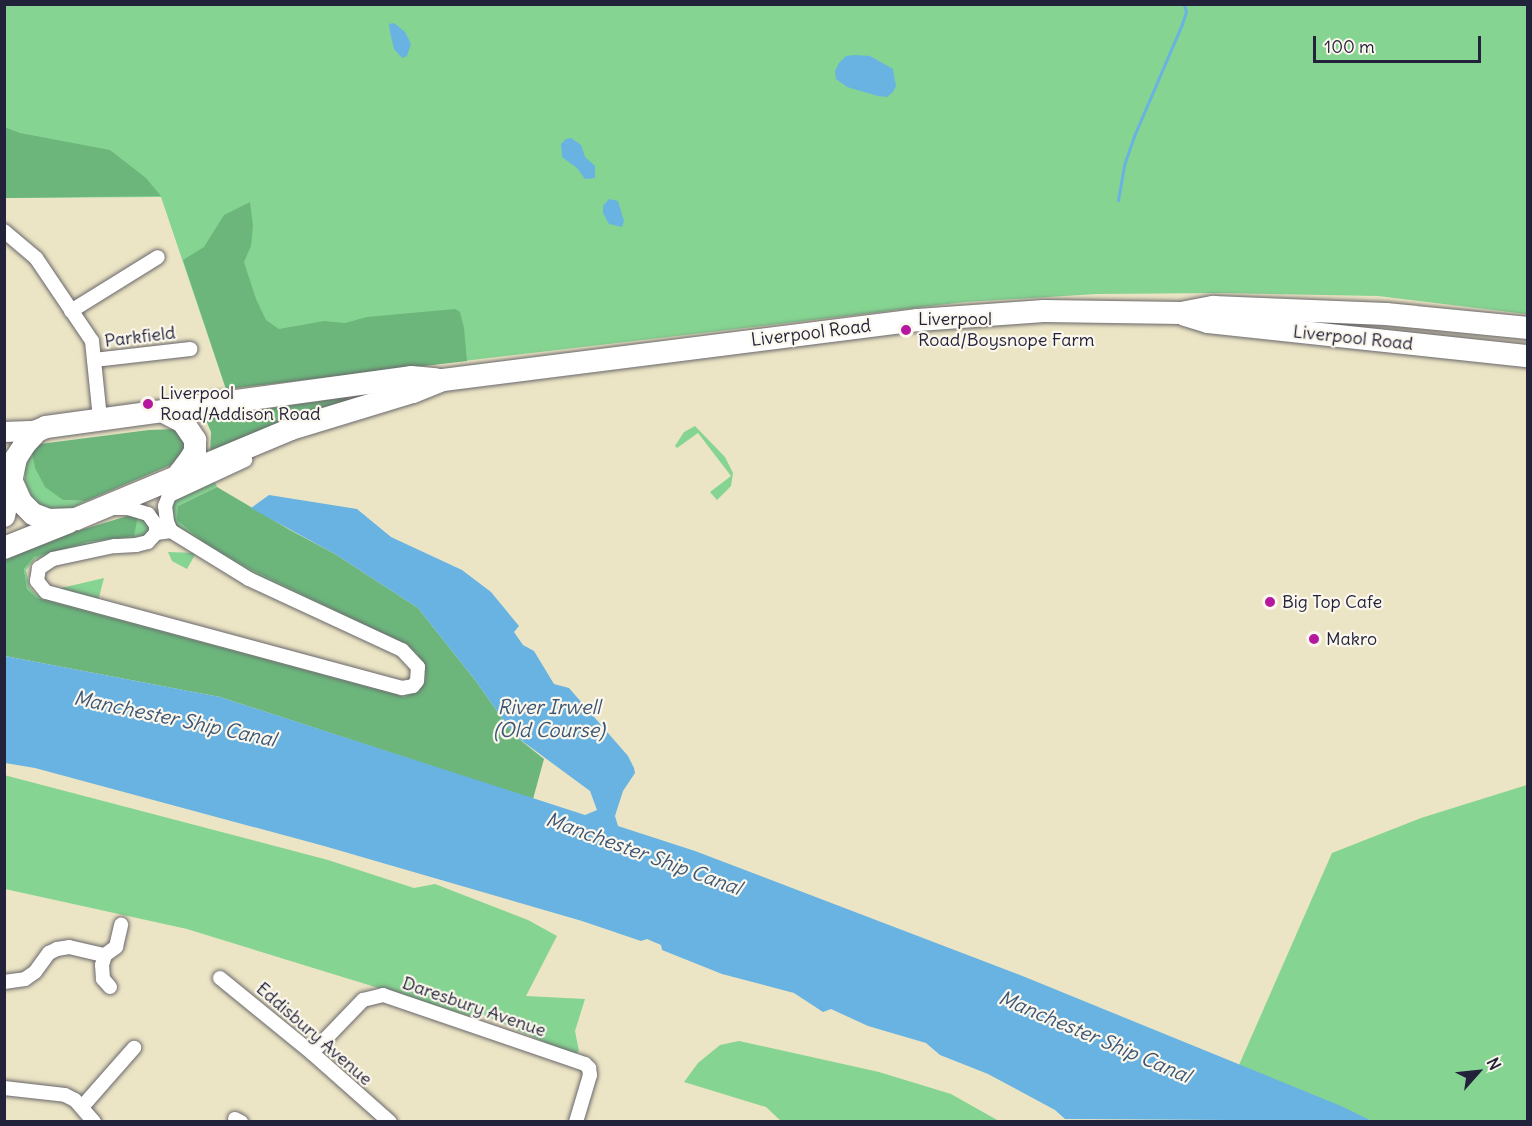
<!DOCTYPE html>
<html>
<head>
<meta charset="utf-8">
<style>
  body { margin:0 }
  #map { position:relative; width:1532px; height:1126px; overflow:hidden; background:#ece5c5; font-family:Delius,sans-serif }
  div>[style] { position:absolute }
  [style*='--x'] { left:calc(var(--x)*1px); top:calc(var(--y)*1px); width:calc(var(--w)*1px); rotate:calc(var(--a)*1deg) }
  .green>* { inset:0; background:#86d492 }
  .forest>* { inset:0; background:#6cb67c }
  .water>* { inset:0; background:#68b3e1 }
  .stream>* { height:3px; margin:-1.5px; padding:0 1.5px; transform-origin:1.5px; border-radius:1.5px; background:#68b3e1 }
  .roads { filter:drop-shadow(0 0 2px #69666b) drop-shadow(0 0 2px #69666b) }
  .minor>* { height:14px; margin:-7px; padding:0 7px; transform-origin:7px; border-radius:7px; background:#fff }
  .secondary>* { height:20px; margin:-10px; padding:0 10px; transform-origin:10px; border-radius:10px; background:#fff }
  .trunk>* { height:22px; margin:-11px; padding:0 11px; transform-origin:11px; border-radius:11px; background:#fff }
  .dots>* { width:16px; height:16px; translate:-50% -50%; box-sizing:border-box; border:3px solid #fbf7ec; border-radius:50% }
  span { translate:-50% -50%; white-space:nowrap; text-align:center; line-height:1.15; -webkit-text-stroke:4.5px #fbf7ec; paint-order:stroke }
  .poi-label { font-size:18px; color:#22223b }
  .left { translate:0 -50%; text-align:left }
  .street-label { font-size:18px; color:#22223b }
  .water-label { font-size:20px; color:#3a5575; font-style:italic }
  .frame { position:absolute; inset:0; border:6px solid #22223b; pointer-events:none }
  .north { position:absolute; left:1448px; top:1042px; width:60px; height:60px; -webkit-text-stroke:4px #fbf7ec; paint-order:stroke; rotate:63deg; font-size:16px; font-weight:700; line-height:24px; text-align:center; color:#22223b }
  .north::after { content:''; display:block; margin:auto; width:21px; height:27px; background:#22223b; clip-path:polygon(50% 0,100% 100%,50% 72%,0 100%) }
  .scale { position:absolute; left:1313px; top:36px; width:168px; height:27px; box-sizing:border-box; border:3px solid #22223b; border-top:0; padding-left:8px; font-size:18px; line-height:21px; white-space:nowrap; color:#22223b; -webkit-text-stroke:4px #fbf7ec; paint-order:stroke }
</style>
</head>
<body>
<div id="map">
  <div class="green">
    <i style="clip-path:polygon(4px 5px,1527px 5px,1527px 314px,1378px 296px,1222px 293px,1096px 294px,965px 302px,226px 389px,161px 197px,5px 198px)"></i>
    <i style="clip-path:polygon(695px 426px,725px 457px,733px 473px,731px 486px,717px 500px,710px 492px,731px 476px,698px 433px,677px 448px,675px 446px,684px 432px)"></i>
    <i style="clip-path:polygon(32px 452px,63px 500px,86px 501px,68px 510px,51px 512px,34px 502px,25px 482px,25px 467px)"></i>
    <i style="clip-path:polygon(214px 480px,217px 487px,178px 506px,230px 556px,252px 570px,409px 646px,417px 653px,425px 670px,426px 680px,419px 690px,405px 697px,37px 598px,27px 589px,24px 569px,34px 557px,78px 544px,133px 536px,138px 516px,151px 526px,148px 536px,78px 546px,35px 559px,26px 570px,30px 588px,38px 596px,405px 694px,421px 663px,251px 574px,176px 525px,172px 520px,174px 517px,172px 506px,176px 499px)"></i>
    <i style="clip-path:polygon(168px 552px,196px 553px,187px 569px,172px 561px)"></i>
    <i style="clip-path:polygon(104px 578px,98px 601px,57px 589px)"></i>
    <i style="clip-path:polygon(4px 775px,328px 860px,414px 888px,435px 884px,528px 920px,557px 936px,526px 996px,585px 999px,575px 1031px,579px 1051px,575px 1054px,564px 1051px,479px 1013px,476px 1018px,187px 929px,5px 889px)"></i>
    <i style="clip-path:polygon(1527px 785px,1527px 1121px,1372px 1121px,1239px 1065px,1332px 853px,1421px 818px)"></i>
    <i style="clip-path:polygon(739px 1041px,879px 1072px,951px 1094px,999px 1121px,781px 1121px,766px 1107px,684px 1082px,698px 1063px,720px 1045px)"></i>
  </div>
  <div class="forest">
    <i style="clip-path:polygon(4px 127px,20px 133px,110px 150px,146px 178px,161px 196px,5px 198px)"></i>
    <i style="clip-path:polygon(250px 202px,253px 226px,251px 246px,244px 262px,256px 299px,266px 320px,279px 329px,324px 321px,345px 323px,367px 317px,455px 309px,460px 312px,464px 328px,467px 361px,226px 389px,183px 260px,204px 247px,224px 215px)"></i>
    <i style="clip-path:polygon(347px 397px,350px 400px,210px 455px,211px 432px,205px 418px)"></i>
    <i style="clip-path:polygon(175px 429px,188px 448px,173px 464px,86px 501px,63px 500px,45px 487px,35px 468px,32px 452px,40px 444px,149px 430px)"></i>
    <i style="clip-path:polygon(217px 487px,290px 530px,335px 554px,418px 608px,475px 680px,514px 735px,544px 759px,533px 799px,220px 697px,5px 656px,4px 553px,131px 515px,138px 516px,134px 536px,88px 542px,34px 557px,24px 569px,27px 589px,37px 598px,405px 697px,419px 690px,426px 680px,425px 670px,417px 653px,409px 646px,252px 570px,204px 542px,177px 520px,178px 506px)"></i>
  </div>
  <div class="water">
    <i style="clip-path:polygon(394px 23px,405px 32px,411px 44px,407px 56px,402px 58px,394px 49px,390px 32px,389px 24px)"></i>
    <i style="clip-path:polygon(854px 55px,870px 56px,893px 69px,896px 86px,893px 92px,887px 97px,878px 96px,847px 87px,836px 79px,835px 71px,839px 63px,846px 56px)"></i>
    <i style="clip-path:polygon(571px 138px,581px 145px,585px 157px,595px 166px,595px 178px,585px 179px,577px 168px,562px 157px,561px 144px,566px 139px)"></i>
    <i style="clip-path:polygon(609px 199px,618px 201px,624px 221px,622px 227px,609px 224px,603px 213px,603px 206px)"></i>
    <i style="clip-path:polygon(269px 495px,357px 509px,391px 537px,462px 570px,491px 592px,519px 626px,514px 632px,523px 645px,534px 651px,554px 684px,569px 688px,628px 756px,634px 768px,635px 773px,623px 791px,615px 816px,618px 826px,695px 851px,1025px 977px,1341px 1106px,1372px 1121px,1065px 1119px,1055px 1110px,988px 1074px,940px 1055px,926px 1043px,868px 1026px,831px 1009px,823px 1012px,794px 993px,722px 974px,662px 950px,661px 945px,647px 939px,641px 941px,582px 921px,324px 846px,35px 768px,5px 763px,5px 656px,220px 697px,585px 815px,597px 810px,590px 791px,514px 735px,475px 680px,418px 608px,335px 554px,251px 508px)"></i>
  </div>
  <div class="stream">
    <i style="--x:1118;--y:200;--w:36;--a:-80"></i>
    <i style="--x:1124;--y:165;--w:31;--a:-71"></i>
    <i style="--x:1134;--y:136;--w:122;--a:-66.8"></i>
    <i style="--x:1182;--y:24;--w:13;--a:-72"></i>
    <i style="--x:1186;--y:12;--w:8;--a:-104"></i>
  </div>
  <div class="roads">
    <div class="minor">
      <i style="--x:4;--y:231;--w:42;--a:40.2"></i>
      <i style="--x:36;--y:258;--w:100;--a:56"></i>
      <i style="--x:92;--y:341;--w:78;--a:84.1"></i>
      <i style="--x:71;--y:311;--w:102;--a:-31.8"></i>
      <i style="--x:94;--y:360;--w:97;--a:-6.5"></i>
      <i style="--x:170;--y:495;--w:83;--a:-25"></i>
      <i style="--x:113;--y:508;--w:15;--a:0"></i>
      <i style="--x:128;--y:508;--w:21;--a:17"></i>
      <i style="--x:148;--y:514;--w:14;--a:54"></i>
      <i style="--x:156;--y:525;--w:8;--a:90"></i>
      <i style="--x:171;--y:531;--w:15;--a:172"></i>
      <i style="--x:156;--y:533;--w:12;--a:132"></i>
      <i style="--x:148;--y:542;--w:12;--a:166"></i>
      <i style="--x:136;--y:545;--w:22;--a:177"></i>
      <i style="--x:114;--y:546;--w:62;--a:168"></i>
      <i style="--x:53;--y:559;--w:17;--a:147"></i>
      <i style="--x:39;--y:568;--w:13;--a:99"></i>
      <i style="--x:37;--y:581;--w:14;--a:51"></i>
      <i style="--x:46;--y:592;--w:369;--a:15.1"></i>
      <i style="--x:402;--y:688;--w:11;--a:-10"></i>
      <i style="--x:413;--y:686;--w:6;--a:-51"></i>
      <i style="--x:417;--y:681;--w:14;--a:-86"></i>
      <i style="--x:418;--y:667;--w:23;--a:-133"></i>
      <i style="--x:402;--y:650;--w:169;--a:-155.1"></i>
      <i style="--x:249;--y:579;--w:92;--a:-148.4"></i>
      <i style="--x:171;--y:531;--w:10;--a:-114"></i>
      <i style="--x:167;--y:522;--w:16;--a:-97"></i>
      <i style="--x:165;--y:506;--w:33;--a:-69"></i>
      <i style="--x:220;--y:978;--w:119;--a:39.2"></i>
      <i style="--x:312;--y:1053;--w:104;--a:41.5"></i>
      <i style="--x:4;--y:982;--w:21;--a:-8"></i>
      <i style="--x:25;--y:979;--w:12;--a:-35"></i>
      <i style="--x:35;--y:972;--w:24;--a:-54"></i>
      <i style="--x:49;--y:953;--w:9;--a:-27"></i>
      <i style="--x:57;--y:949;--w:12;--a:-9"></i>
      <i style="--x:69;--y:947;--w:37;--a:13"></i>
      <i style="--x:110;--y:987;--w:11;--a:-131"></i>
      <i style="--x:103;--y:979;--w:14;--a:-94"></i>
      <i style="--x:102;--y:965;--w:10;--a:-73"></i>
      <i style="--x:105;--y:955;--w:14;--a:-36"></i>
      <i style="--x:116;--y:947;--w:23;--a:-77"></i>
      <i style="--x:312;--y:1053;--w:74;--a:-46.1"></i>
      <i style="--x:363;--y:1000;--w:21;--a:-14"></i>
      <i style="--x:383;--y:995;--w:213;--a:18.9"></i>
      <i style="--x:585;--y:1064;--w:6;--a:45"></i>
      <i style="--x:589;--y:1068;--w:7;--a:82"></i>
      <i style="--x:590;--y:1075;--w:49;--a:106.6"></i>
      <i style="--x:4;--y:1088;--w:61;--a:6.5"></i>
      <i style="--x:65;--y:1095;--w:11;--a:27"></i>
      <i style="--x:75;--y:1100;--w:29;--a:49"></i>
      <i style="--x:82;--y:1107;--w:79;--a:-48.6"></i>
      <i style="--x:235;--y:1119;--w:7;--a:27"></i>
    </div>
    <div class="secondary">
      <i style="--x:4;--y:432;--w:33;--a:-2"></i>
    </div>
    <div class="trunk">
      <i style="--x:1185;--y:315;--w:24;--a:17"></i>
      <i style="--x:1208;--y:322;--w:322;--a:6.1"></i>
      <i style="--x:164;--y:412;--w:21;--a:28"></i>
      <i style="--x:183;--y:422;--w:22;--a:56"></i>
      <i style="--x:195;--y:440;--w:11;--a:90"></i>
      <i style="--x:195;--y:451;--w:8;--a:120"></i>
      <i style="--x:191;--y:458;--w:21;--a:127"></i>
      <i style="--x:13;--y:484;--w:20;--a:66"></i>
      <i style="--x:21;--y:502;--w:17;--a:45"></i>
      <i style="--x:33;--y:514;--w:17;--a:21"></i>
      <i style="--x:49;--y:520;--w:27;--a:-2"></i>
      <i style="--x:76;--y:519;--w:233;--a:-22.7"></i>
      <i style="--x:291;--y:429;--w:127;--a:-16.9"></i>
      <i style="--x:413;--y:392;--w:32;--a:-22"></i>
      <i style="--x:443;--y:380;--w:479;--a:-7.2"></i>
      <i style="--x:918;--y:320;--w:126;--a:-4.1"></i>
      <i style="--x:1044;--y:311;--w:137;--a:0.8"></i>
      <i style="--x:1181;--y:313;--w:33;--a:-11"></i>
      <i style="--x:1213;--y:307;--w:173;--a:2.3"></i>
      <i style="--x:1386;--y:314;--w:143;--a:5.6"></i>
      <i style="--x:4;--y:516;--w:59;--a:-78.3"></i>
      <i style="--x:16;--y:458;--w:17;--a:-57"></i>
      <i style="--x:25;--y:444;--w:18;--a:-47"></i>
      <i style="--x:37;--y:431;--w:10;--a:-24"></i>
      <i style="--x:46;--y:427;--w:368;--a:-7.8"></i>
      <i style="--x:411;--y:377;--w:25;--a:5"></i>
      <i style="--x:4;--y:548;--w:70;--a:-21.8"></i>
    </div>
  </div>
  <div class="dots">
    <i style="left:906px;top:330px;background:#b5179e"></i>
    <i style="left:148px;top:404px;background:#b5179e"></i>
    <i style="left:1270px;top:602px;background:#b5179e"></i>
    <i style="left:1314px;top:639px;background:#b5179e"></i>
  </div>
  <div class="poi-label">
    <span class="left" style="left:918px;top:330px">Liverpool<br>Road/Boysnope Farm</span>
    <span class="left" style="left:160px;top:404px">Liverpool<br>Road/Addison Road</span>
    <span class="left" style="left:1282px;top:602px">Big Top Cafe</span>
    <span class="left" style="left:1326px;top:639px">Makro</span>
  </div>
  <div class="street-label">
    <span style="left:811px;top:333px;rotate:-7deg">Liverpool Road</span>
    <span style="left:140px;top:337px;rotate:-7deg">Parkfield</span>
    <span style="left:1353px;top:338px;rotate:6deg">Liverpool Road</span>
    <span style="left:474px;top:1007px;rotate:19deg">Daresbury Avenue</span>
    <span style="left:314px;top:1034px;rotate:41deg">Eddisbury Avenue</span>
  </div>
  <div class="water-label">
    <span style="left:549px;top:718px">River Irwell<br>(Old Course)</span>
    <span style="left:175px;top:718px;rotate:12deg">Manchester Ship Canal</span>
    <span style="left:644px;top:853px;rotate:20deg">Manchester Ship Canal</span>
    <span style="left:1095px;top:1036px;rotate:23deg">Manchester Ship Canal</span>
  </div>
  <div class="frame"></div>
  <div class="north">N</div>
  <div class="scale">100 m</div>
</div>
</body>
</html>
